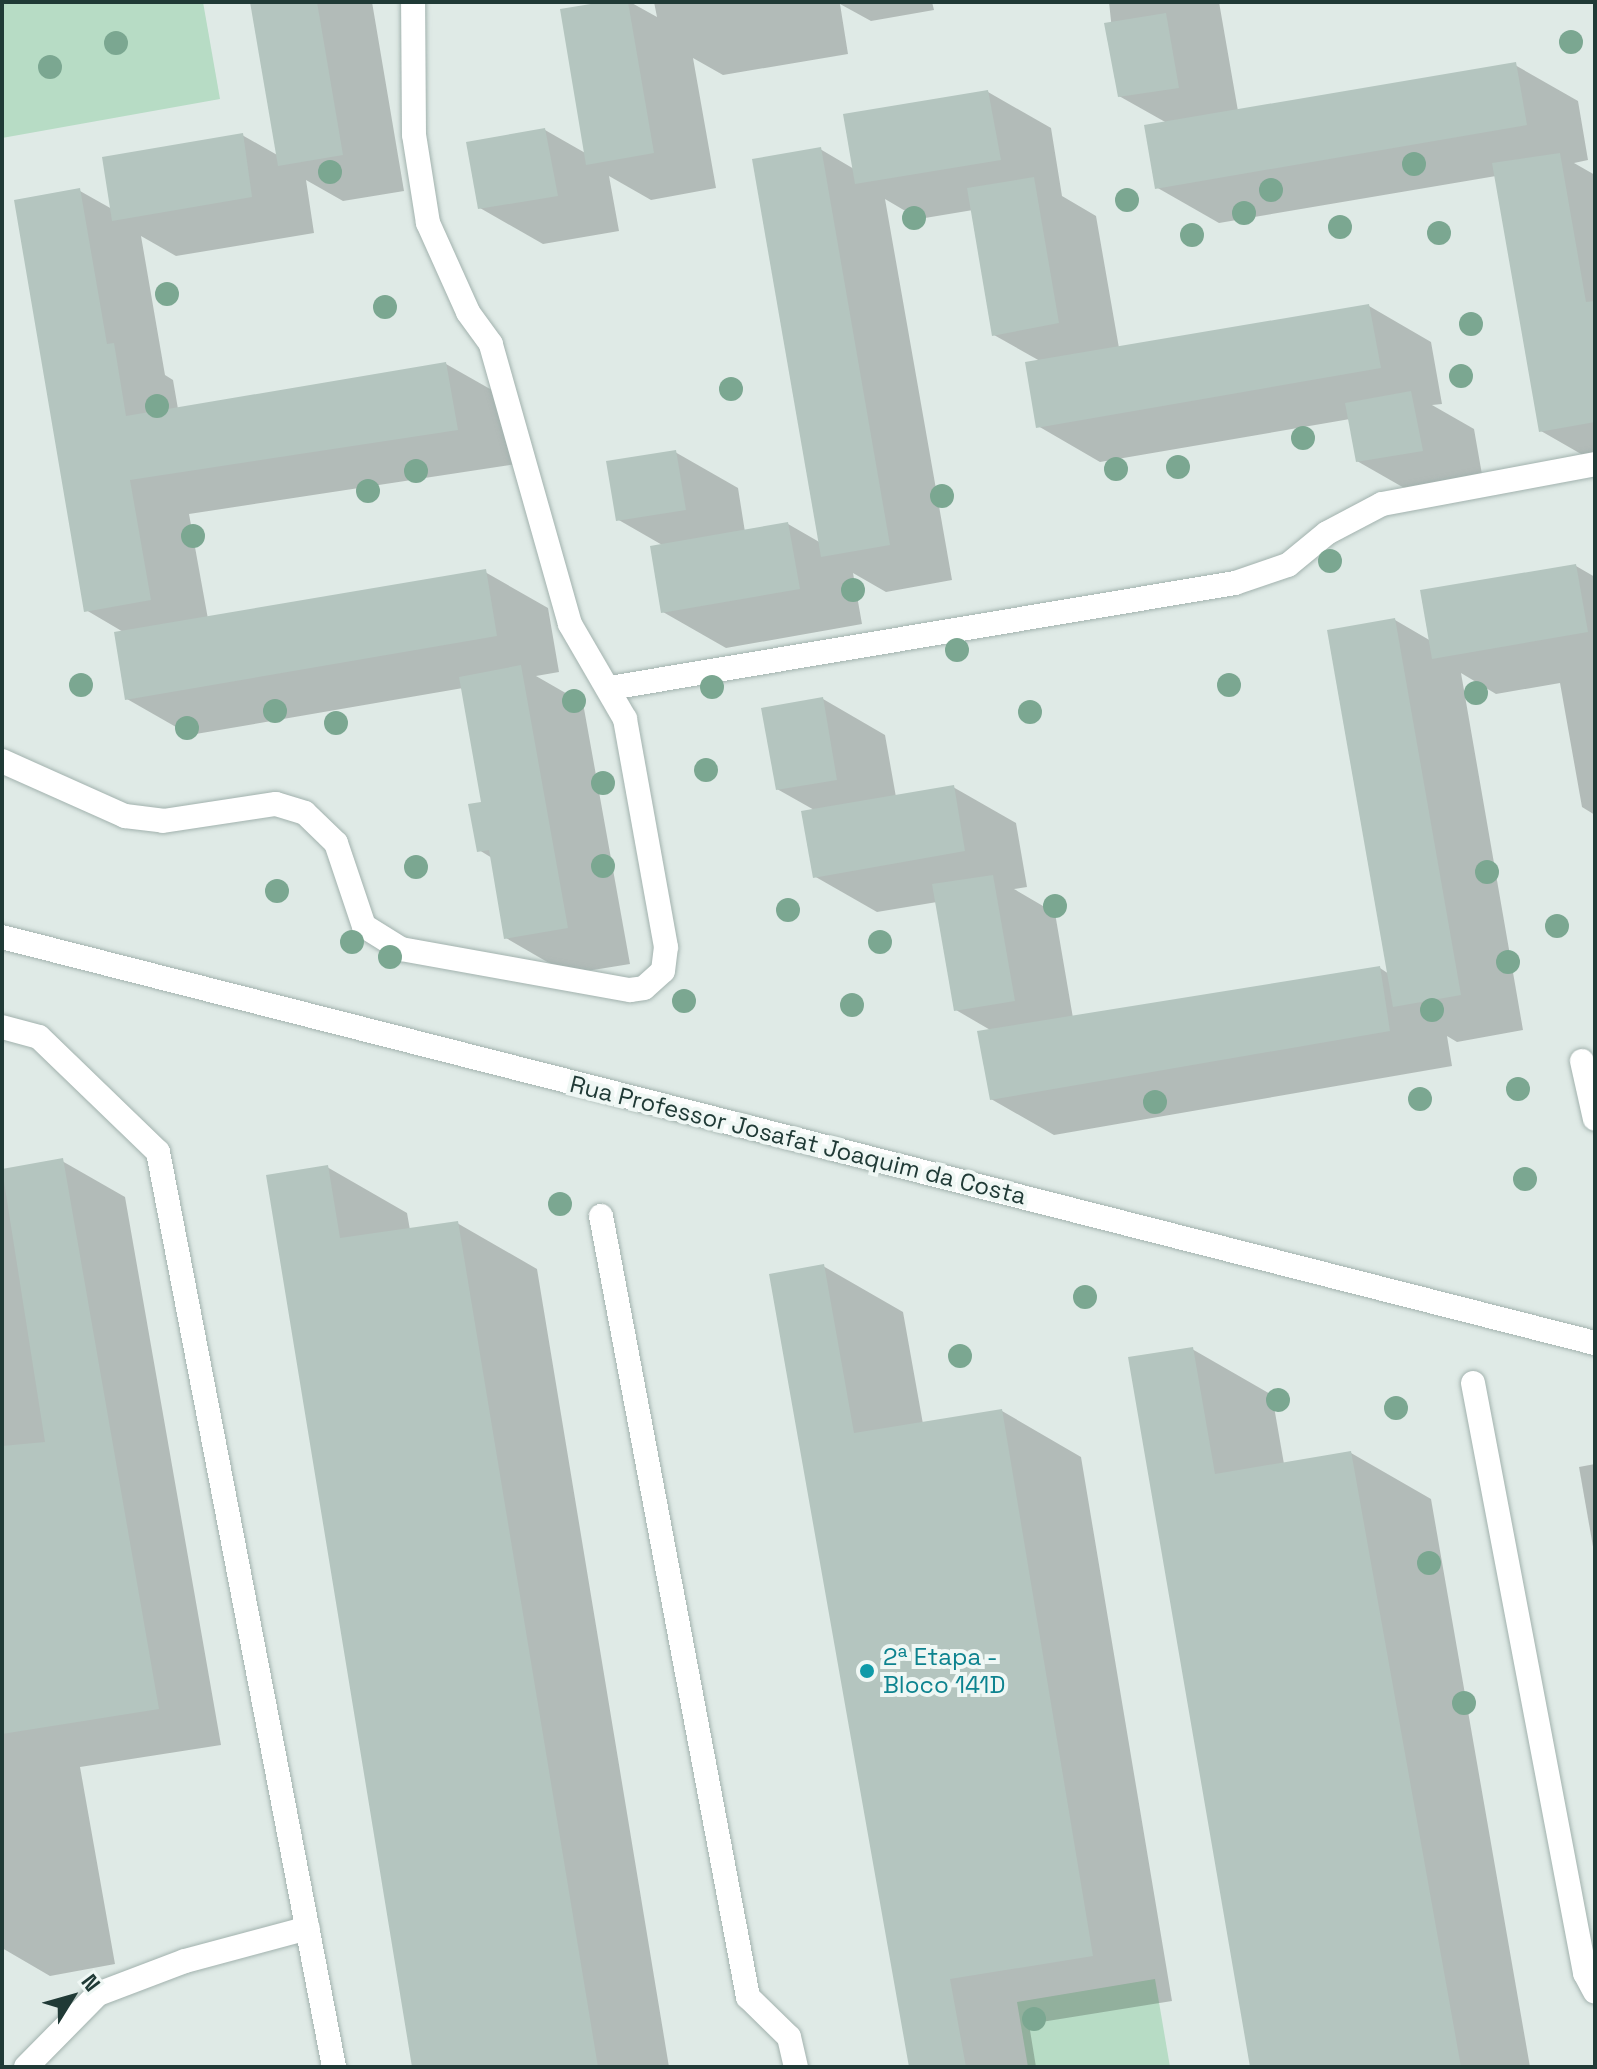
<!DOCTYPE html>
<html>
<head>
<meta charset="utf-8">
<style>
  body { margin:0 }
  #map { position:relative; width:1597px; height:2069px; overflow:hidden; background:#dfeae6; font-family:"Space Grotesk",sans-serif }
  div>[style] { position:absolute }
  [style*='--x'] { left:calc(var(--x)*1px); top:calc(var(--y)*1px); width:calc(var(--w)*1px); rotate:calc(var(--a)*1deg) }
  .green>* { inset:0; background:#b7dcc5 }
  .shadow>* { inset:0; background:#0003 }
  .building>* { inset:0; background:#b4c5bf }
  .roads { filter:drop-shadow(0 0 2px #a2b2ae) drop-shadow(0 0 2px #a2b2ae) }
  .service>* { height:24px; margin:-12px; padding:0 12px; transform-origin:12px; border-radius:12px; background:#fff }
  .minor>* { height:24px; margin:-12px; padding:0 12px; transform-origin:12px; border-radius:12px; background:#fff }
  .trees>* { width:24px; height:24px; margin:-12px; border-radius:50%; background:#7ba791 }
  .dots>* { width:22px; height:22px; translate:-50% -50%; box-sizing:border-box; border:4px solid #eff7f4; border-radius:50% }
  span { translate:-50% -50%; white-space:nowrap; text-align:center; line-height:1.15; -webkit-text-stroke:8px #eff7f4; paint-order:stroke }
  .street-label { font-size:24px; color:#203a36 }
  .culture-label { font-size:24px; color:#0d838f }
  .left { translate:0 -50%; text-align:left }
  .frame { position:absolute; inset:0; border:4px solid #203a36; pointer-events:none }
  .north { position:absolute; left:32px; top:1957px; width:80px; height:80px; -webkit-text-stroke:6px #eff7f4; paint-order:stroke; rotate:53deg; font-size:22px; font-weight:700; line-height:32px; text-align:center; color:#203a36 }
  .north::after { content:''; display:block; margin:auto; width:28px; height:36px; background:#203a36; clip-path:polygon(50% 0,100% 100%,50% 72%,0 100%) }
</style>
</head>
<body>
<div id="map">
  <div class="green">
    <i style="clip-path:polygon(2px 2px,203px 2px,220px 99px,2px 138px)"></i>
    <i style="clip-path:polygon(1155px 1979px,1170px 2067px,1028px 2067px,1017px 2002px)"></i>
  </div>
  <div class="shadow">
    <i style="clip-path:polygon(252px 2px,372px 2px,404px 191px,343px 201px,306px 180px,314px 233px,176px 256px,141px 236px,165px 375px,173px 380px,178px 409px,446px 364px,506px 398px,517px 464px,189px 514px,208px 619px,485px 572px,548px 608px,559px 672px,536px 676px,583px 703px,630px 964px,568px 974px,506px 938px,492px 858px,479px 850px,483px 804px,463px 688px,190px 735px,127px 699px,125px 633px,86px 610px,80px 191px,112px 209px,242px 135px,279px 156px)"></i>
    <i style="clip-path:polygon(615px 2px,630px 2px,657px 17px,654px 2px,932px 2px,934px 10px,871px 21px,840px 4px,848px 54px,723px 75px,693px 58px,716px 188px,651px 200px,609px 176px,619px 231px,543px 244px,480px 208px,545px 130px,587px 154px)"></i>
    <i style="clip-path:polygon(1109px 2px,1219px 2px,1238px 111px,1515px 65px,1578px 101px,1588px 160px,1574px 163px,1595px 175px,1595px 462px,1541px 431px,1496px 176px,1219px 223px,1156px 187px,1167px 123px,1119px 96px)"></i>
    <i style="clip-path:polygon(988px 92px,1051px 128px,1062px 196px,1096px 216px,1119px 348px,1369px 306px,1431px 342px,1442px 404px,1432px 405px,1474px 429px,1484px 486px,1420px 497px,1357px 461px,1350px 419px,1100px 462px,1038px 426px,1040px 361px,994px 335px,973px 210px,919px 219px,885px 199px,952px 580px,886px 592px,853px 573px,862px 624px,726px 648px,663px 612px,664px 546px,617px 519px,675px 452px,738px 488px,745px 532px,788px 524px,821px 543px,820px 149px,854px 169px)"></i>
    <i style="clip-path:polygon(1576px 566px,1595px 577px,1595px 815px,1582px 807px,1560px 683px,1496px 694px,1461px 673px,1523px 1030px,1457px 1042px,1447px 1036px,1452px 1066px,1054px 1135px,991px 1099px,992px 1031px,956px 1010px,937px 902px,877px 912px,814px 876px,816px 811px,777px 789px,823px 699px,885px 735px,896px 797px,953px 787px,1016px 823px,1027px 887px,1014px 889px,1055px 913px,1073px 1018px,1380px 968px,1389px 974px,1395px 620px,1431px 641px)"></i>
    <i style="clip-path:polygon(62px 1161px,125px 1197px,221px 1745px,80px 1767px,115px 1964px,50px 1976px,2px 1948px,2px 1171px)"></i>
    <i style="clip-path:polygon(327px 1167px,407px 1213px,410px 1230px,457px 1223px,537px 1269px,669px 2067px,414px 2067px)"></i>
    <i style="clip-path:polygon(823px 1266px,903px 1312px,923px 1424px,1002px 1411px,1081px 1457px,1172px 2001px,1029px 2024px,1036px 2067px,911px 2067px)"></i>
    <i style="clip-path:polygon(1192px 1349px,1272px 1395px,1284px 1464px,1351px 1453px,1431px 1499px,1530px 2067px,1252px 2067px)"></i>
    <i style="clip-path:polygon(1595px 1464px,1595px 1558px,1579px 1467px)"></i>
  </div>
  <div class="building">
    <i style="clip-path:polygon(250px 2px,317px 2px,343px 155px,278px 166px)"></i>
    <i style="clip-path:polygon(603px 2px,628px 2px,654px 153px,586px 165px,560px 9px)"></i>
    <i style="clip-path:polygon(1166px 13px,1179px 88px,1118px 97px,1104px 23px)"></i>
    <i style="clip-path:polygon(1516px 62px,1527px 125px,1155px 189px,1144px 125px)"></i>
    <i style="clip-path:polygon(988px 90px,1001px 160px,855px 184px,843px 114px)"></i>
    <i style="clip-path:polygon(545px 128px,558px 196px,478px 209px,466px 142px)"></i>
    <i style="clip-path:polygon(243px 133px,252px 197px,112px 221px,102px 157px)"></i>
    <i style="clip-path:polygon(821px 147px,890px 545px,821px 557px,752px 159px)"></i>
    <i style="clip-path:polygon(1560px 153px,1586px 302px,1595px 301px,1595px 422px,1539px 432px,1492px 163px)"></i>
    <i style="clip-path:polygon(1034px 177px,1059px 323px,992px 336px,967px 188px)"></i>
    <i style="clip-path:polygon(80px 188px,107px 344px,114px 343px,126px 416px,446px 362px,458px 430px,130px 480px,151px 600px,84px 612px,14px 200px)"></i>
    <i style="clip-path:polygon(1369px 304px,1381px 368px,1036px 428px,1025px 362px)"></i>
    <i style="clip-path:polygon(1411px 391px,1423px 451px,1356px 462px,1345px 403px)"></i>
    <i style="clip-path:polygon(676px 450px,686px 510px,616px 521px,606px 461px)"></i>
    <i style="clip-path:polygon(788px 522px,800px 589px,661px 613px,650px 546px)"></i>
    <i style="clip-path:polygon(1576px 564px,1588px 632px,1432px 659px,1420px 590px)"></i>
    <i style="clip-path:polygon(486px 569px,497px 636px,125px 700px,114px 632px)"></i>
    <i style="clip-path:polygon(1395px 618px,1461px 995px,1393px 1007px,1327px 630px)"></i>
    <i style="clip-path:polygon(521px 665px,568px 928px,504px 939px,489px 850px,477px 852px,468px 804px,481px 802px,459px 677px)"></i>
    <i style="clip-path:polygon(823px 697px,837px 780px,776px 790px,761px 708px)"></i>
    <i style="clip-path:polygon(954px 785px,965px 851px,813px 878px,801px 811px)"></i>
    <i style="clip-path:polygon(993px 875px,1015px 1001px,954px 1011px,932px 884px)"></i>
    <i style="clip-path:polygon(1380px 966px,1390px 1031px,990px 1100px,977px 1031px)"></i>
    <i style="clip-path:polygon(63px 1158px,159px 1709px,2px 1734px,2px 1446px,45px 1442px,2px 1169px)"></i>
    <i style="clip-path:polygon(328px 1165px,340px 1238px,458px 1221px,598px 2067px,412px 2067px,266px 1175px)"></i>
    <i style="clip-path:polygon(824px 1264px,854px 1433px,1002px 1409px,1093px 1956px,950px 1979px,966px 2067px,909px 2067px,769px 1274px)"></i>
    <i style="clip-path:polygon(1193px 1347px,1215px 1474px,1351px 1451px,1461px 2067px,1250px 2067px,1128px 1357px)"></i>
  </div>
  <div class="roads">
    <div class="service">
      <i style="--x:610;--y:688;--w:634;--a:-9.54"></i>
      <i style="--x:1235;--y:583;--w:56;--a:-18.8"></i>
      <i style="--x:1288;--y:565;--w:50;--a:-39.4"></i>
      <i style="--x:1327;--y:533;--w:62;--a:-27.8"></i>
      <i style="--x:1382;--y:504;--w:217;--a:-10.6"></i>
      <i style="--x:2;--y:761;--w:135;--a:24.1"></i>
      <i style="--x:125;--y:816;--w:38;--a:7"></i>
      <i style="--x:163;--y:821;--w:114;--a:-8.6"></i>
      <i style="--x:276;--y:804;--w:30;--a:17"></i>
      <i style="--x:305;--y:813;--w:43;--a:44.1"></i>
      <i style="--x:336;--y:843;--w:88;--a:71.4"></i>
      <i style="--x:364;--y:926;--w:44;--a:31.9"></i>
      <i style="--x:401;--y:949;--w:233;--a:10.2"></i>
      <i style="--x:630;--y:990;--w:14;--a:-8"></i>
      <i style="--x:644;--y:988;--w:25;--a:-42"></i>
      <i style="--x:663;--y:971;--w:24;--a:-83"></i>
      <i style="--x:666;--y:947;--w:232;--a:-100.2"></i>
      <i style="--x:625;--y:719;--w:110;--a:-120.1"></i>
      <i style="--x:570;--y:624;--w:291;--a:-105.8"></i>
      <i style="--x:491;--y:344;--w:39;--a:-126"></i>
      <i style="--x:468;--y:312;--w:98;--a:-114.2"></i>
      <i style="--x:428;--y:223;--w:89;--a:-99"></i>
      <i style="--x:414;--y:135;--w:133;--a:-90.4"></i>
      <i style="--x:2;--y:1027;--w:38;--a:15"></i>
      <i style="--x:39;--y:1037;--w:165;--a:44"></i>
      <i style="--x:158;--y:1152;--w:932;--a:79.11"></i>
      <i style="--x:1582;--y:1061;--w:59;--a:77.4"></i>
      <i style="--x:601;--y:1216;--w:795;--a:79.34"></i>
      <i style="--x:748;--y:1997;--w:57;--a:44.3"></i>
      <i style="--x:789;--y:2037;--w:31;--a:77"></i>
      <i style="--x:1473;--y:1383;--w:601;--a:79.25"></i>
      <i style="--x:1585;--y:1973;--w:21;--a:62"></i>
      <i style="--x:26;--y:2067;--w:103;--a:-45.4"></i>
      <i style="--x:98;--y:1994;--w:93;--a:-20.8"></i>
      <i style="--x:185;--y:1961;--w:127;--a:-15"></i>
    </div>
    <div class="minor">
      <i style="--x:2;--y:937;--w:1644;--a:14.3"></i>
    </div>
  </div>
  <div class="trees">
    <i style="left:1571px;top:42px"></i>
    <i style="left:116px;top:43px"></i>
    <i style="left:50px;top:67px"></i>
    <i style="left:1414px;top:164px"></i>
    <i style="left:330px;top:172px"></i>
    <i style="left:1271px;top:190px"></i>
    <i style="left:1127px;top:200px"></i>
    <i style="left:1244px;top:213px"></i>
    <i style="left:914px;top:218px"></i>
    <i style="left:1340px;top:227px"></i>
    <i style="left:1439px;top:233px"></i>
    <i style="left:1192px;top:235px"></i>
    <i style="left:167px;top:294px"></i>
    <i style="left:385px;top:307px"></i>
    <i style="left:1471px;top:324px"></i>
    <i style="left:1461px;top:376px"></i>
    <i style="left:731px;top:389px"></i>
    <i style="left:157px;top:406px"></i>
    <i style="left:1303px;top:438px"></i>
    <i style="left:1178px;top:467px"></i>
    <i style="left:1116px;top:469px"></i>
    <i style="left:416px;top:471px"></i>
    <i style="left:368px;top:491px"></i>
    <i style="left:942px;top:496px"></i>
    <i style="left:193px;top:536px"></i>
    <i style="left:1330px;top:561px"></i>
    <i style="left:853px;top:590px"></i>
    <i style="left:957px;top:650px"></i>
    <i style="left:81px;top:685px"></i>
    <i style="left:1229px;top:685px"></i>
    <i style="left:712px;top:687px"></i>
    <i style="left:1476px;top:693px"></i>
    <i style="left:574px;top:701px"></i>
    <i style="left:275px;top:711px"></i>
    <i style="left:1030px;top:712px"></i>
    <i style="left:336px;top:723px"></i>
    <i style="left:187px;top:728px"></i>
    <i style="left:706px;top:770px"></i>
    <i style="left:603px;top:783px"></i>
    <i style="left:603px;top:866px"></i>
    <i style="left:416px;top:867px"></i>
    <i style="left:1487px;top:872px"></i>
    <i style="left:277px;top:891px"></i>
    <i style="left:1055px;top:906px"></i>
    <i style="left:788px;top:910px"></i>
    <i style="left:1557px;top:926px"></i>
    <i style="left:352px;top:942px"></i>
    <i style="left:880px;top:942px"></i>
    <i style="left:390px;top:957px"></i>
    <i style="left:1508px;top:962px"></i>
    <i style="left:684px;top:1001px"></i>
    <i style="left:852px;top:1005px"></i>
    <i style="left:1432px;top:1010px"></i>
    <i style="left:1518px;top:1089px"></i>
    <i style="left:1420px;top:1099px"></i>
    <i style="left:1155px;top:1102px"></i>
    <i style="left:1525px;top:1179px"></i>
    <i style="left:560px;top:1204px"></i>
    <i style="left:1085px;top:1297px"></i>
    <i style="left:960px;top:1356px"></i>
    <i style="left:1278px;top:1400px"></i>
    <i style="left:1396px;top:1408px"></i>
    <i style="left:1429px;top:1563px"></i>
    <i style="left:1464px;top:1703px"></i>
    <i style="left:1034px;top:2019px"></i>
  </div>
  <div class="dots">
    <i style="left:867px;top:1671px;background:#0f9aa8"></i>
  </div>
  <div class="street-label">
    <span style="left:798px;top:1140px;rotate:14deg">Rua Professor Josafat Joaquim da Costa</span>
  </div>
  <div class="culture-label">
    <span class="left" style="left:883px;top:1671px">2ª Etapa -<br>Bloco 141D</span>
  </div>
  <div class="frame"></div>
  <div class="north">N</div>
</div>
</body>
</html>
